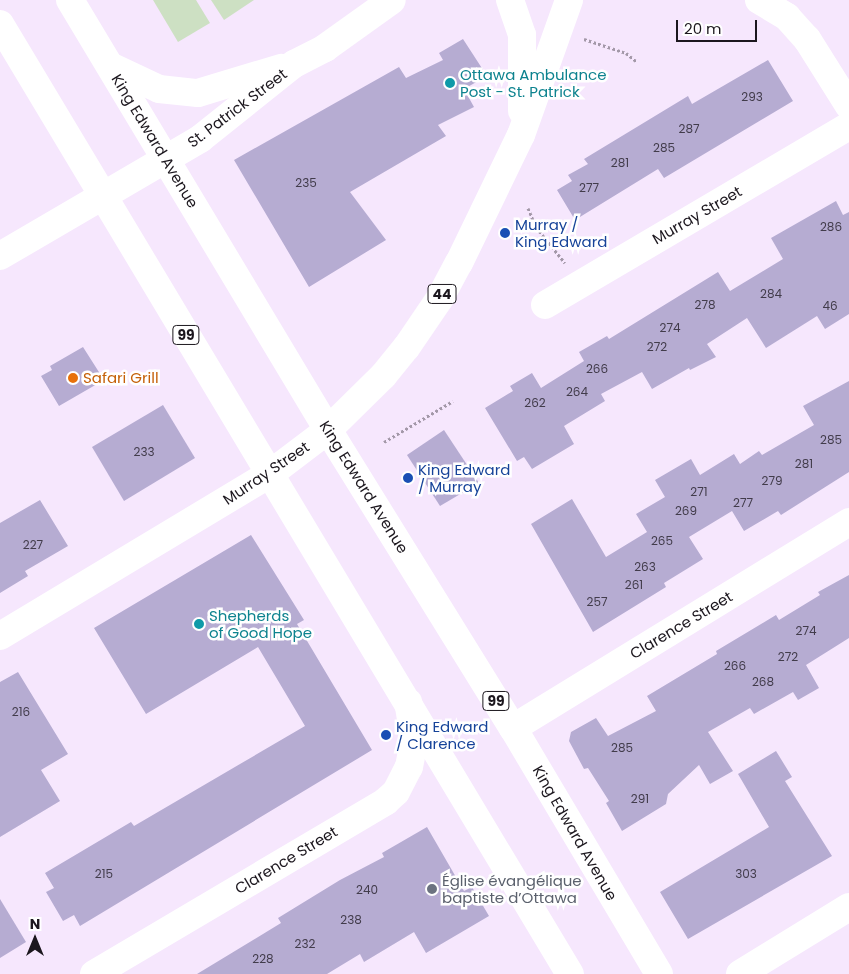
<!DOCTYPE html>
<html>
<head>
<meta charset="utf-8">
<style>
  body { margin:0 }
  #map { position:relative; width:849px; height:974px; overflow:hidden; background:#f6e7fd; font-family:Poppins,sans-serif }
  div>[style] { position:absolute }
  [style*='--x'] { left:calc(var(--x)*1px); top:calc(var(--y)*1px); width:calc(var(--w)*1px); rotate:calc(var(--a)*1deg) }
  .green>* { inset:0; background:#cde0c3 }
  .building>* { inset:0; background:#b6acd2 }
  .path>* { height:3px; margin-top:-1.5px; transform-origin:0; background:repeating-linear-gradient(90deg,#a398a8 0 2.5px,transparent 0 5px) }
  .minor>* { height:28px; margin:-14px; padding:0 14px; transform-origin:14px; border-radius:14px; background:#fff }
  .major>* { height:28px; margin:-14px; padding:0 14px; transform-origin:14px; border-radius:14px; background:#fff }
  .dots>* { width:14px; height:14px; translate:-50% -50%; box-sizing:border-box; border:2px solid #fff; border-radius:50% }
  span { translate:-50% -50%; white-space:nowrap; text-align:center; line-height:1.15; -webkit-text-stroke:5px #fff; paint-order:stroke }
  .number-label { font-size:12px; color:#423c4b }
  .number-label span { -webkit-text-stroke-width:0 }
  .shield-label span { padding:1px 4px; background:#fff; border:1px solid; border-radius:4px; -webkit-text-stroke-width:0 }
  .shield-label { font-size:14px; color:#1c171e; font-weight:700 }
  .culture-label { font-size:15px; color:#0d838f }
  .left { translate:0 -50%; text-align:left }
  .street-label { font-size:15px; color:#1c171e }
  .transit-label { font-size:15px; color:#164399 }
  .food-label { font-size:15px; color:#c56008 }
  .worship-label { font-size:15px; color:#5b616d }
  .north { position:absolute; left:10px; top:914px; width:50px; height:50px; -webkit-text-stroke:4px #fff; paint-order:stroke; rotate:0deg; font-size:14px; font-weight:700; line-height:20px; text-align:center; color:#1c171e }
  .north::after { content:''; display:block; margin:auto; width:18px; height:22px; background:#1c171e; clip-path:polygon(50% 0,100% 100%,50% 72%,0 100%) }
  .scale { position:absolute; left:676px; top:20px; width:81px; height:22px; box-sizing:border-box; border:2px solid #1c171e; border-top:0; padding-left:6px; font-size:15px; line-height:18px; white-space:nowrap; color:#1c171e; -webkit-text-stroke:4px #fff; paint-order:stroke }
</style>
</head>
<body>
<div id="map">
  <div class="green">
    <i style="clip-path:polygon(153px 0,196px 0,210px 23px,178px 42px)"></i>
    <i style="clip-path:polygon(211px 0,254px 0,224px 20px)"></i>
  </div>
  <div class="building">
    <i style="clip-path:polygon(463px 39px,487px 76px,464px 89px,474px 107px,438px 125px,446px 136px,350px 192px,386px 240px,309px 287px,234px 160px,399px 67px,406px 78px,443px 60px,439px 53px)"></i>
    <i style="clip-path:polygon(768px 60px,793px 101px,664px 178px,658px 169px,575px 220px,557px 190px,572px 181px,568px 175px,588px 164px,584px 159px,688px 96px,692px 104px)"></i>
    <i style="clip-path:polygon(836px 201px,843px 215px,849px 212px,849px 314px,825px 329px,817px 316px,766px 348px,747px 318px,707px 344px,716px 357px,690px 370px,689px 368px,652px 389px,642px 372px,601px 394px,605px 401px,564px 426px,574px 444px,532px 469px,524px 457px,517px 461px,485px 408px,513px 391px,510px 386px,532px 373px,541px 388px,584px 361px,579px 352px,607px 336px,609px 339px,718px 272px,730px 291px,783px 259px,771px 238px)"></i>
    <i style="clip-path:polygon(83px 347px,104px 380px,59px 406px,41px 376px,52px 370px,50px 366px)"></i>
    <i style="clip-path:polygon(849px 381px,849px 472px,781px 515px,778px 511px,744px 531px,732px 511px,689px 537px,703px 559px,664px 583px,666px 587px,593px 632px,531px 524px,572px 499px,606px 557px,647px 532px,636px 514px,665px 497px,655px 480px,691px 459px,700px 475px,734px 454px,740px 464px,759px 451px,762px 455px,814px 425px,803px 406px)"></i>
    <i style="clip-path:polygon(163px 405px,195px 458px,124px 501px,92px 447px)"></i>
    <i style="clip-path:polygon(444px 430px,479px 483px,440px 506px,407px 455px)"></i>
    <i style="clip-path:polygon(40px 500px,68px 546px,25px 571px,28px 576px,0 593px,0 523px)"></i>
    <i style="clip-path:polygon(251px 535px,304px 620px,297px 624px,372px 750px,80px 926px,74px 915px,63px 921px,46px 892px,54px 888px,45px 873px,131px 822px,134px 826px,305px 726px,258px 647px,146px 714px,94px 628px)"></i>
    <i style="clip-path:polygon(849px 575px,849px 638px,806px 665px,819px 688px,798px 700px,793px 692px,754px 714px,750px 708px,708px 732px,733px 771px,710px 784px,699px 765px,668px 794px,666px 804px,622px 831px,606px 803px,609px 801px,588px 768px,584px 769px,569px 741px,571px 732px,596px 718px,608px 736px,656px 711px,647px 696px,717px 654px,716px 651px,776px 615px,779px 620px,820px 595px,818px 592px)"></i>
    <i style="clip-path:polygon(18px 672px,68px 754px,41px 770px,60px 801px,0 837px,0 682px)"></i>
    <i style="clip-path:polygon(776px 751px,792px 777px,785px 781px,832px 856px,688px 939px,660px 892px,769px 827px,738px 774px)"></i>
    <i style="clip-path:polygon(427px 827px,464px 891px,472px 887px,489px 916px,426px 953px,414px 932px,364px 962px,360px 954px,327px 974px,197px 974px,281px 923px,278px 918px,340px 880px,384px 857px,382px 853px)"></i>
    <i style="clip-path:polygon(0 899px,26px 942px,0 958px)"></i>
  </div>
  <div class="path">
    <i style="--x:584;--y:39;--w:44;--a:18.4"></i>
    <i style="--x:626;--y:53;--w:13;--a:39"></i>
    <i style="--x:528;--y:208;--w:21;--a:67"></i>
    <i style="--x:536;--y:227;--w:46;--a:51.1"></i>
    <i style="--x:384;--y:442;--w:80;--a:-30.7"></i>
  </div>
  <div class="minor">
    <i style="--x:759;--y:0;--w:33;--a:31"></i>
    <i style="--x:787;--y:17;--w:30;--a:48"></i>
    <i style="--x:807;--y:39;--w:79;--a:57.9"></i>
    <i style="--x:545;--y:305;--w:353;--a:-30.5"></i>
    <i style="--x:513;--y:728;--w:394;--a:-31.5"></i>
    <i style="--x:94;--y:974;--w:339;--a:-30.6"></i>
    <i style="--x:386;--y:801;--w:13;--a:-42"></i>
    <i style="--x:396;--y:792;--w:28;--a:-63"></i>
    <i style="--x:409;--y:767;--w:16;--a:-79"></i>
    <i style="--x:412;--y:751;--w:19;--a:-87"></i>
    <i style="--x:413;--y:732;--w:30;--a:-99"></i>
    <i style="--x:740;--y:974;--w:128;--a:-31.6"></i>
  </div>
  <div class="major">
    <i style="--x:70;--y:0;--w:501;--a:59.04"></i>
    <i style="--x:328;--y:430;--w:351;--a:58.2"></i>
    <i style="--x:513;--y:728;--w:286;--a:59.3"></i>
    <i style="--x:510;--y:0;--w:37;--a:71"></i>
    <i style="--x:522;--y:35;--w:76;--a:90"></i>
    <i style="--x:0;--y:24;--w:1108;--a:59.04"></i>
    <i style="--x:110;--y:66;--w:54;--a:25.1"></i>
    <i style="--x:159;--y:89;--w:39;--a:6"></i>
    <i style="--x:198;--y:93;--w:87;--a:-16.8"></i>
    <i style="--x:0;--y:256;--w:232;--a:-30.3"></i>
    <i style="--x:200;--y:139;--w:120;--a:-38.6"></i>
    <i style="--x:294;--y:64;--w:35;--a:-27"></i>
    <i style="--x:325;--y:48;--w:82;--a:-35.6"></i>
    <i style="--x:0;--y:636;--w:315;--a:-31"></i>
    <i style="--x:270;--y:474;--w:73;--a:-37.2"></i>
    <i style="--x:328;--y:430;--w:77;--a:-44.5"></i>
    <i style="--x:383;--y:376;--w:36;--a:-51"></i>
    <i style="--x:406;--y:348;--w:60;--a:-55.8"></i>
    <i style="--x:440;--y:298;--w:40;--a:-62"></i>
    <i style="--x:459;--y:263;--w:142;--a:-64.2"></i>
    <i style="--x:521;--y:135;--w:143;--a:-70.4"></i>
  </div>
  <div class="dots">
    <i style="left:450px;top:83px;background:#0f9aa8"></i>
    <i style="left:505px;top:233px;background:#1a4fb4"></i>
    <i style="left:73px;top:378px;background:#e8710a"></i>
    <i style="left:408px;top:478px;background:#1a4fb4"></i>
    <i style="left:199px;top:624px;background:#0f9aa8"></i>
    <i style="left:386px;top:735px;background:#1a4fb4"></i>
    <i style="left:432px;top:889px;background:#6b7280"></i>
  </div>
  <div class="number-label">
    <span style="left:752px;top:97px">293</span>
    <span style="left:689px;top:129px">287</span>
    <span style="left:664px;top:148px">285</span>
    <span style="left:620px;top:163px">281</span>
    <span style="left:306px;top:183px">235</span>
    <span style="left:589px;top:188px">277</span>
    <span style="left:831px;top:227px">286</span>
    <span style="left:771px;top:294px">284</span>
    <span style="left:705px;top:305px">278</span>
    <span style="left:830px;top:306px">46</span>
    <span style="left:670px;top:328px">274</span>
    <span style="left:657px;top:347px">272</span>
    <span style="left:597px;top:369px">266</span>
    <span style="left:577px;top:392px">264</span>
    <span style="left:535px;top:403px">262</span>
    <span style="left:831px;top:440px">285</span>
    <span style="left:144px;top:452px">233</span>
    <span style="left:804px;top:464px">281</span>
    <span style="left:772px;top:481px">279</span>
    <span style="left:699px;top:492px">271</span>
    <span style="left:743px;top:503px">277</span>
    <span style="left:686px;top:511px">269</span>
    <span style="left:662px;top:541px">265</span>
    <span style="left:33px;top:545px">227</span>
    <span style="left:645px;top:567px">263</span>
    <span style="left:634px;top:585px">261</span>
    <span style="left:597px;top:602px">257</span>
    <span style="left:806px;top:631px">274</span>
    <span style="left:788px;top:657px">272</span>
    <span style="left:735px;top:666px">266</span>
    <span style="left:763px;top:682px">268</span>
    <span style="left:21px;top:712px">216</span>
    <span style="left:622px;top:748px">285</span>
    <span style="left:640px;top:799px">291</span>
    <span style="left:104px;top:874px">215</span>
    <span style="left:746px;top:874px">303</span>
    <span style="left:367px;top:890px">240</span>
    <span style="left:351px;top:920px">238</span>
    <span style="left:305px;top:944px">232</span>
    <span style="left:263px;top:959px">228</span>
  </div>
  <div class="shield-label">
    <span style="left:442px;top:294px">44</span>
    <span style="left:186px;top:335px">99</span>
    <span style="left:496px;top:701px">99</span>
  </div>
  <div class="culture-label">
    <span class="left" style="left:460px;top:83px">Ottawa Ambulance<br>Post - St. Patrick</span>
    <span class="left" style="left:209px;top:624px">Shepherds<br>of Good Hope</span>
  </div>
  <div class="street-label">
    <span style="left:237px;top:108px;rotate:-37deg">St. Patrick Street</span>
    <span style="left:155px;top:141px;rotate:59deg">King Edward Avenue</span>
    <span style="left:697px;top:215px;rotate:-30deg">Murray Street</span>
    <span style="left:266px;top:473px;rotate:-34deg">Murray Street</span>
    <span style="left:364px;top:487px;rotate:58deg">King Edward Avenue</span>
    <span style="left:681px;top:625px;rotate:-31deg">Clarence Street</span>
    <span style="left:575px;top:833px;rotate:60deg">King Edward Avenue</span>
    <span style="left:286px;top:860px;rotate:-31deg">Clarence Street</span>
  </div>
  <div class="transit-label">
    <span class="left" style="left:515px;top:233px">Murray /<br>King Edward</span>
    <span class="left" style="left:418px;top:478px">King Edward<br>/ Murray</span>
    <span class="left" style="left:396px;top:735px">King Edward<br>/ Clarence</span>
  </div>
  <div class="food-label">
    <span class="left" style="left:83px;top:378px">Safari Grill</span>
  </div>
  <div class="worship-label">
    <span class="left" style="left:442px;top:889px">Église évangélique<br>baptiste d’Ottawa</span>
  </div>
  <div class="north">N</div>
  <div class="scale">20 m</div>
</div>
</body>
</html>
